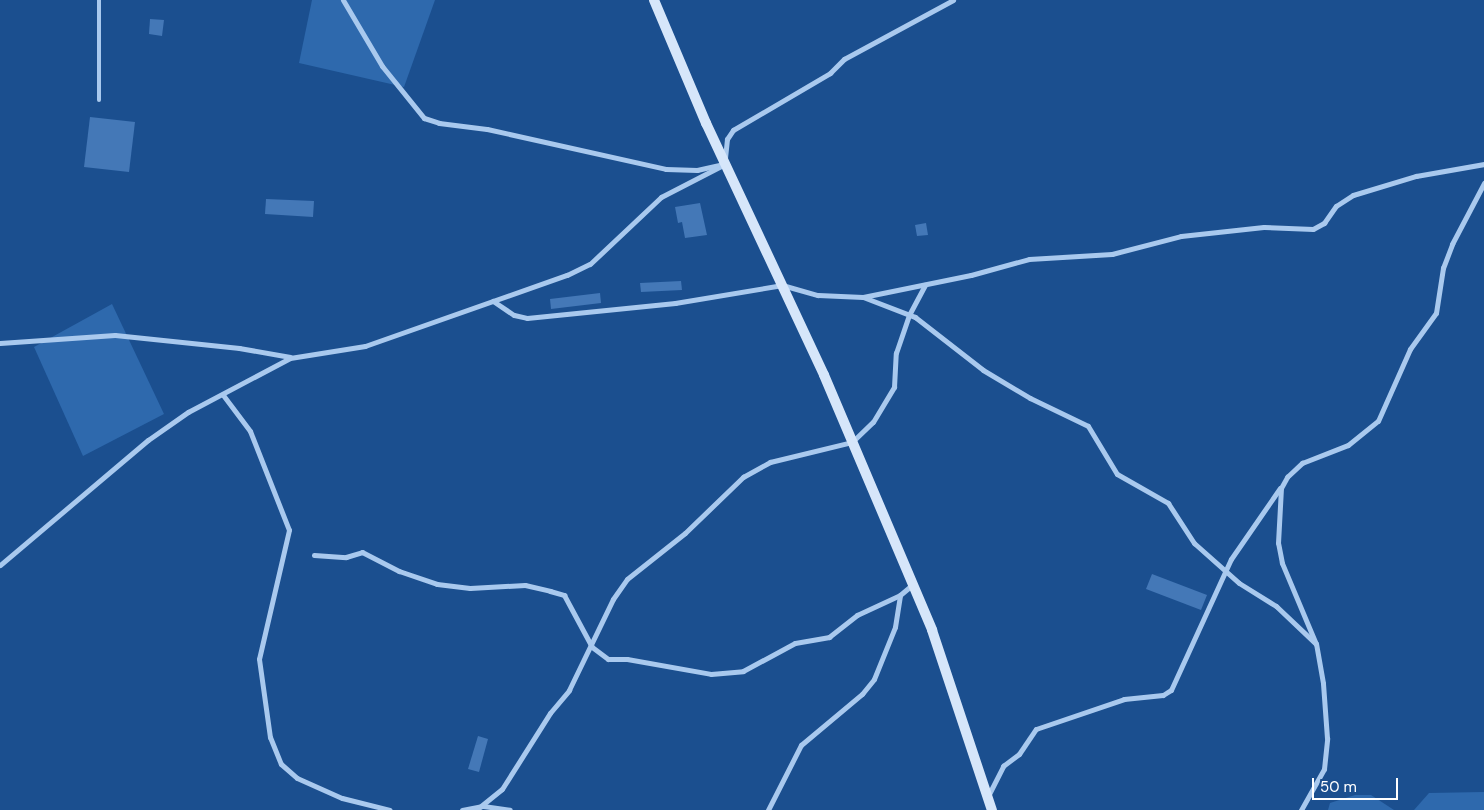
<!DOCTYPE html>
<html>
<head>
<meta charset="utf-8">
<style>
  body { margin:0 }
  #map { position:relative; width:1484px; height:810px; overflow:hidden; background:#1b4f8f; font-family:"DM Sans",sans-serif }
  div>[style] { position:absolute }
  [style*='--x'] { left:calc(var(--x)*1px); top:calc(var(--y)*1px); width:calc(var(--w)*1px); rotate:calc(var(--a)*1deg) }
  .green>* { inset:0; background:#2e69ad }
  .building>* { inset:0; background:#4478b7 }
  .lane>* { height:4px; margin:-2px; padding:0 2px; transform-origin:2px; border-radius:2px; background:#a9c9ee }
  .street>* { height:5px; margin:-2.5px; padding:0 2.5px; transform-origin:2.5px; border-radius:2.5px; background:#a9c9ee }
  .secondary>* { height:10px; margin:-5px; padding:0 5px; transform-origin:5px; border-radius:5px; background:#d6e6fa }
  span { translate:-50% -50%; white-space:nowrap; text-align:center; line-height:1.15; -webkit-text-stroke:5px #1b4f8f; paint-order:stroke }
  .scale { position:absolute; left:1312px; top:778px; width:86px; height:22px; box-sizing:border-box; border:2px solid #fff; border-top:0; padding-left:6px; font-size:15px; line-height:18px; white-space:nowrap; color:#fff; -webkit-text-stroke:4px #1b4f8f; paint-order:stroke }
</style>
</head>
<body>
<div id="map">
  <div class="green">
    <i style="clip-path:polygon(312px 0,435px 0,404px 87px,299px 63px)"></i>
    <i style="clip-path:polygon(112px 304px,164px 414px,83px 456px,34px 347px)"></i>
    <i style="clip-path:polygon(1484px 792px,1484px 810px,1414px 810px,1429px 793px)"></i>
    <i style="clip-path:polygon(1355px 795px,1371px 795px,1394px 810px,1328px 810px,1330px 803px)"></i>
  </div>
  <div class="building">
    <i style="clip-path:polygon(150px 19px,164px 20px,162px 36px,149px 34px)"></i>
    <i style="clip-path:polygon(90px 117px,135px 122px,129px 172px,84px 167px)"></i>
    <i style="clip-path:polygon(266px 199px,314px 201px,313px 217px,265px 214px)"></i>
    <i style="clip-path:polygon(700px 203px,707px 235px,685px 238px,682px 222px,678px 223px,675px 207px)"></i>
    <i style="clip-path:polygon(926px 223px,928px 235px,917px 236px,915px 225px)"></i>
    <i style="clip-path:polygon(681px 281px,682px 290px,641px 292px,640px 283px)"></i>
    <i style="clip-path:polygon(600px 293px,601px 303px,551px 309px,550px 299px)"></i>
    <i style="clip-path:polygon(1152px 574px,1207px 595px,1201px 610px,1146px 589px)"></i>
    <i style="clip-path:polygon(478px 736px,488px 739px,479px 772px,468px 769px)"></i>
  </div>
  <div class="lane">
    <i style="--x:99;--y:0;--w:100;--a:90"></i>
  </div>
  <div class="street">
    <i style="--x:343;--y:0;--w:77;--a:59.4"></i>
    <i style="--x:382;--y:66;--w:67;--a:51.1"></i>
    <i style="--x:424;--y:118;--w:16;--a:18"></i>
    <i style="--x:439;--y:123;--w:48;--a:7.1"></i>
    <i style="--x:487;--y:129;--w:183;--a:12.6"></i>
    <i style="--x:666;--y:169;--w:31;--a:2"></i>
    <i style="--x:697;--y:170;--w:23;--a:-13"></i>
    <i style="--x:725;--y:158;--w:19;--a:-84"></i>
    <i style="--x:727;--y:139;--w:11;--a:-56"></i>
    <i style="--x:733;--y:130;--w:113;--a:-30.4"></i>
    <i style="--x:830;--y:73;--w:20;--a:-45"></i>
    <i style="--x:844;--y:59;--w:124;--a:-28.4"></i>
    <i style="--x:863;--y:297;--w:56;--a:21"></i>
    <i style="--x:915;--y:317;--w:86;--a:37.9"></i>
    <i style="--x:983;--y:370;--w:55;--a:30.8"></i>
    <i style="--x:1030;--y:398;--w:64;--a:25.8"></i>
    <i style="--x:1088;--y:426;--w:56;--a:58.9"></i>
    <i style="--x:1117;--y:474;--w:59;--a:29.6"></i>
    <i style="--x:1168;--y:503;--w:48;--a:57"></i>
    <i style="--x:1194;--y:543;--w:60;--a:41.6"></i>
    <i style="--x:1239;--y:583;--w:44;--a:31.9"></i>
    <i style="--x:1276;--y:606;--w:54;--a:43.5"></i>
    <i style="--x:493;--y:301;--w:25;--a:34"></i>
    <i style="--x:514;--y:315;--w:13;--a:13"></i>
    <i style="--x:527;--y:318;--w:149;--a:-5.8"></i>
    <i style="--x:675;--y:303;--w:109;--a:-9.5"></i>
    <i style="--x:782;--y:285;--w:37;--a:16"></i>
    <i style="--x:818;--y:295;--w:45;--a:2.5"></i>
    <i style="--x:863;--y:297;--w:110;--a:-11.5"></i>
    <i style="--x:971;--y:275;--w:60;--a:-15.4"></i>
    <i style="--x:1029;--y:259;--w:83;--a:-3.4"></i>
    <i style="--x:1112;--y:254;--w:71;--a:-14.6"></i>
    <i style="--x:1181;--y:236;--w:83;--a:-6.2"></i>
    <i style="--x:1264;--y:227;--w:49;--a:2.3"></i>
    <i style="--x:1313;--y:229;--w:13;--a:-29"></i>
    <i style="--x:1324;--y:223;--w:21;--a:-55"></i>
    <i style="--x:1336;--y:206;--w:20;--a:-33"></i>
    <i style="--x:1353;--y:195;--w:66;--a:-16.8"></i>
    <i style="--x:1416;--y:176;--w:69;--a:-10"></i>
    <i style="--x:0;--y:343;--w:115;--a:-4"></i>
    <i style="--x:115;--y:335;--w:125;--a:6"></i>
    <i style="--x:239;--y:348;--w:52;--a:10"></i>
    <i style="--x:223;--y:395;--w:45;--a:53.1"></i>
    <i style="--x:250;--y:431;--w:106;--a:68.5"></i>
    <i style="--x:289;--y:530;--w:132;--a:103.1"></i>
    <i style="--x:259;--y:659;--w:79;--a:82"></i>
    <i style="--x:270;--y:737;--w:29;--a:68"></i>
    <i style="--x:281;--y:764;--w:21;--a:41"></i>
    <i style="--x:297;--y:778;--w:49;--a:24"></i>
    <i style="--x:342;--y:798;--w:49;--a:14"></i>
    <i style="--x:314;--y:555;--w:32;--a:4"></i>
    <i style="--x:346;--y:557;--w:17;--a:-17"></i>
    <i style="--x:362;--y:552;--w:42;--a:27.2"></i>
    <i style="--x:399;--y:571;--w:40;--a:18.9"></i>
    <i style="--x:437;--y:584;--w:33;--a:7"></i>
    <i style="--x:470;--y:588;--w:55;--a:-3.1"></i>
    <i style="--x:525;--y:585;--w:26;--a:13"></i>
    <i style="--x:550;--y:591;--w:15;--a:16"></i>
    <i style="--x:564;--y:595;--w:59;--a:61.7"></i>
    <i style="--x:592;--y:647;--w:20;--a:37"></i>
    <i style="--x:608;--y:659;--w:19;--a:0"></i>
    <i style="--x:627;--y:659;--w:85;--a:10.1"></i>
    <i style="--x:711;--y:674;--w:32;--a:-5"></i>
    <i style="--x:743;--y:671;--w:59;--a:-28.3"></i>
    <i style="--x:795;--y:643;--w:35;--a:-10"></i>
    <i style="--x:829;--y:637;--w:36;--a:-38"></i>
    <i style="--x:857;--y:615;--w:47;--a:-24.9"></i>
    <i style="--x:0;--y:565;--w:194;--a:-40.2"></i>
    <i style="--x:148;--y:440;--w:49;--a:-35"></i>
    <i style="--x:188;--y:412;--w:115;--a:-27.9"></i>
    <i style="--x:290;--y:358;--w:76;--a:-9.1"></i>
    <i style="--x:365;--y:346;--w:214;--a:-19.4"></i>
    <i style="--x:567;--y:275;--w:25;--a:-26"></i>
    <i style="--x:590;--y:264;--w:98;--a:-43.3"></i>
    <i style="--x:661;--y:197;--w:72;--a:-27.3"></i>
    <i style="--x:988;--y:796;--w:34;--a:-63"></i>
    <i style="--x:1003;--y:766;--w:20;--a:-37"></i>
    <i style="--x:1019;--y:754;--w:30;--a:-56"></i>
    <i style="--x:1036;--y:729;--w:93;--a:-18.8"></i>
    <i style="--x:1124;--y:699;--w:39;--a:-6"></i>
    <i style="--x:1163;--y:695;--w:9;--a:-32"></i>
    <i style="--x:1171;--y:690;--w:144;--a:-65.4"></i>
    <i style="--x:1231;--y:559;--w:86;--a:-55.4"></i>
    <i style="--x:462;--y:810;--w:21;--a:-11"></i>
    <i style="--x:483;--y:806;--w:27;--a:8"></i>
    <i style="--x:476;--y:810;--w:33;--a:-39"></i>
    <i style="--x:502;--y:789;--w:90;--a:-57.7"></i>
    <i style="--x:550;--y:713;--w:30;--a:-50"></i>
    <i style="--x:569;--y:690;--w:101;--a:-64.2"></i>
    <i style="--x:613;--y:599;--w:24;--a:-55"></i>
    <i style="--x:627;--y:579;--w:74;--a:-38.4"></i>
    <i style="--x:685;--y:533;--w:81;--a:-44"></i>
    <i style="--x:743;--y:477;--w:31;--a:-29"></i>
    <i style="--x:770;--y:462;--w:84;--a:-13.7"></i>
    <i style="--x:852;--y:442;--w:29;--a:-44"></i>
    <i style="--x:873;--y:422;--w:41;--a:-59"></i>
    <i style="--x:894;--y:387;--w:34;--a:-87"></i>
    <i style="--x:896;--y:353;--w:40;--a:-71.1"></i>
    <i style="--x:909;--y:315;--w:34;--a:-62"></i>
    <i style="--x:768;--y:810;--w:73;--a:-63.1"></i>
    <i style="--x:801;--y:745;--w:80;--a:-39.9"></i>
    <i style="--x:862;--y:694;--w:19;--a:-51"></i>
    <i style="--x:874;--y:679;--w:56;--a:-68"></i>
    <i style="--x:895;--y:627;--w:32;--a:-81"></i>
    <i style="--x:900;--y:595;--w:16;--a:-40"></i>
    <i style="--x:1301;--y:810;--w:47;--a:-60.7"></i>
    <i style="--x:1324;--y:769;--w:31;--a:-84"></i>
    <i style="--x:1327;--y:738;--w:55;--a:-94.2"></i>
    <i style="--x:1323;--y:683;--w:40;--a:-100"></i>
    <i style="--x:1316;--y:644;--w:88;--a:-112.8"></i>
    <i style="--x:1282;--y:563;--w:20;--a:-101"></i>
    <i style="--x:1278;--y:543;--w:55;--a:-86.9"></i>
    <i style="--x:1281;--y:488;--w:13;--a:-61"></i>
    <i style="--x:1287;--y:477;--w:21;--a:-43"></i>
    <i style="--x:1302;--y:463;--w:49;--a:-21.4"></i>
    <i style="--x:1348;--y:445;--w:38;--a:-39"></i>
    <i style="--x:1378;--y:421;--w:79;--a:-66"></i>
    <i style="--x:1410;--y:349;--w:44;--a:-54.2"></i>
    <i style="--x:1436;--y:313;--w:46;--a:-81.2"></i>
    <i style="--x:1443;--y:268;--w:26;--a:-69"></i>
    <i style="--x:1452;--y:244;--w:69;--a:-62.3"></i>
  </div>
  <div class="secondary">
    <i style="--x:654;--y:0;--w:134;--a:67.1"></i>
    <i style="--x:706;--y:123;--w:278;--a:64.9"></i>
    <i style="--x:824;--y:375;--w:277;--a:67"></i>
    <i style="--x:932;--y:630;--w:190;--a:71.6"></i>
  </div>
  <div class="scale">50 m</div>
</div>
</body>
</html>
